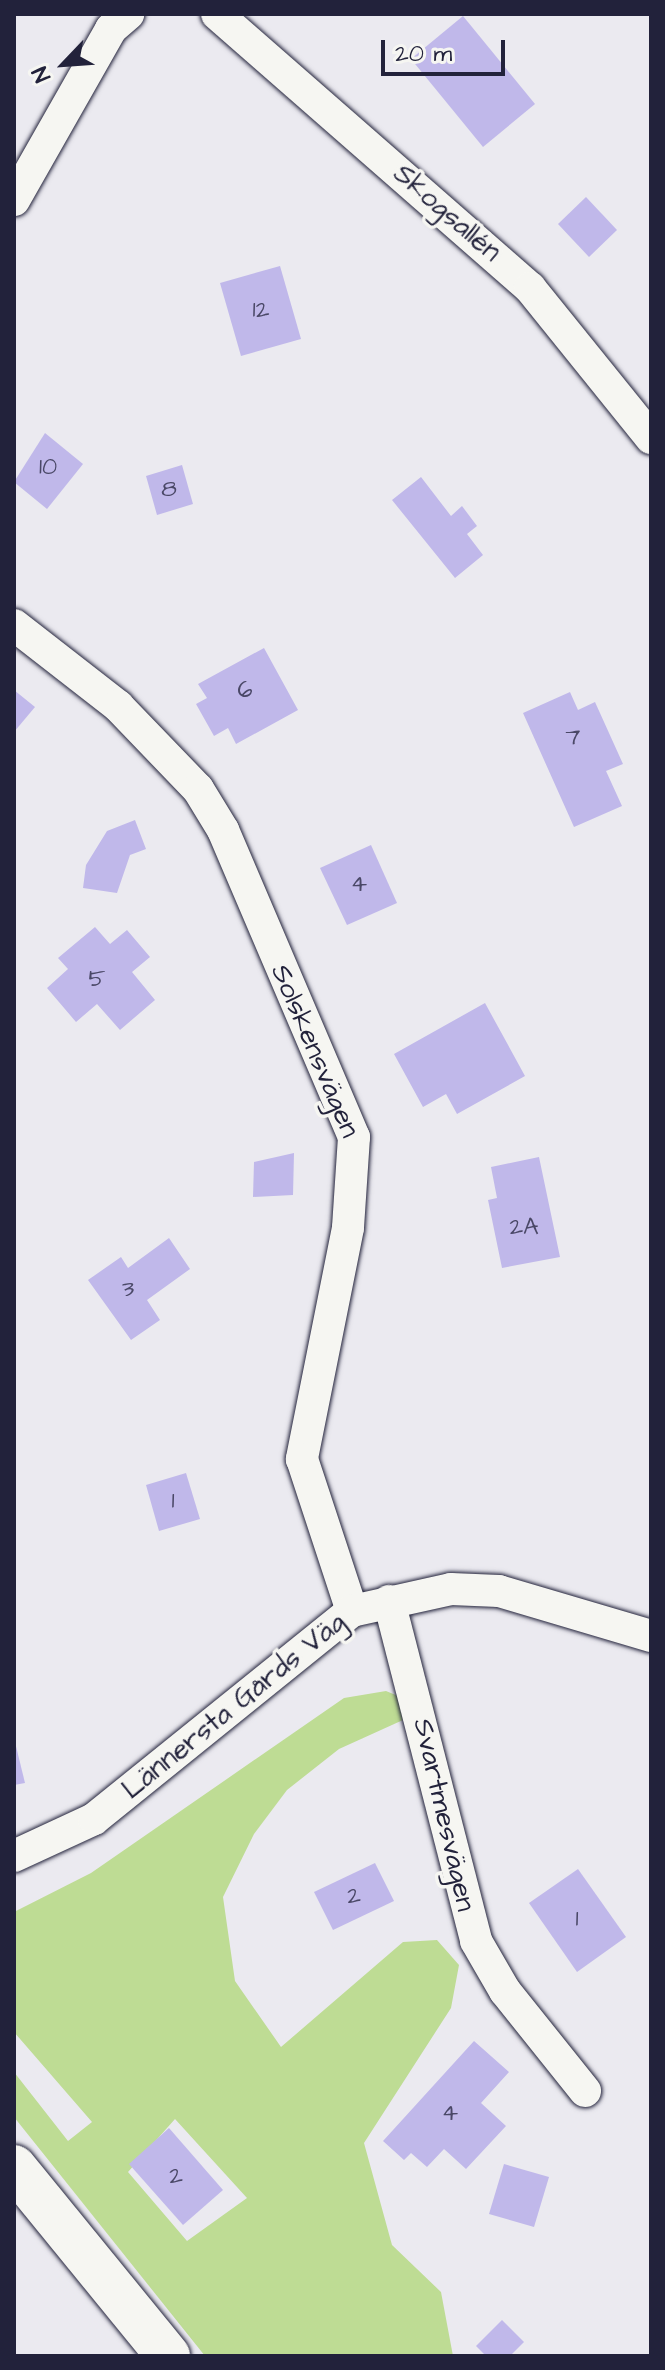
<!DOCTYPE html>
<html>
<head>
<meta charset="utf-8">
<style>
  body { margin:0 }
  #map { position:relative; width:665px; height:2370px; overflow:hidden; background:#ebeaf0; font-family:"Architects Daughter",sans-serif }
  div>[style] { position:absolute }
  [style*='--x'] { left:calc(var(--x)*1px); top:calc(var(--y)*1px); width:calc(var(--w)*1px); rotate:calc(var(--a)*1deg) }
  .green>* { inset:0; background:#bedc94 }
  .building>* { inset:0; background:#c0b8ea }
  .roads { filter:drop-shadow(0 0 2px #22223b) drop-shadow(0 0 2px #22223b) }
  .street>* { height:32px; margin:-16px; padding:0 16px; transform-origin:16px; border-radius:16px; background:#f6f6f2 }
  .secondary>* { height:44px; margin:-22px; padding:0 22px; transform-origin:22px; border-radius:22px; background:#f6f6f2 }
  span { translate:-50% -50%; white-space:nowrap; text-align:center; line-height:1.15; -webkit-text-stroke:7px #f6f6f2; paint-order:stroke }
  .number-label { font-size:24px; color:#4a4867 }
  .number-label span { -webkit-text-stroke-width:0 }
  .street-label { font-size:28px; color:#22223b }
  .frame { position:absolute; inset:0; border:16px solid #22223b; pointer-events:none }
  .north { position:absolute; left:24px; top:24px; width:80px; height:80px; -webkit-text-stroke:6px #f6f6f2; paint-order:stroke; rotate:245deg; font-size:22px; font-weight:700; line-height:32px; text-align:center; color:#22223b }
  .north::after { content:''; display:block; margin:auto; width:28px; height:36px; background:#22223b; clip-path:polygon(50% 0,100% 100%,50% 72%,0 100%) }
  .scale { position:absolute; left:381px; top:40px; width:124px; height:36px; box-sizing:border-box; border:4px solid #22223b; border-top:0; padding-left:10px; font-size:24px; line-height:28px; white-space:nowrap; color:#22223b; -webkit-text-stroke:6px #f6f6f2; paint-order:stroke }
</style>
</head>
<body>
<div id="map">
  <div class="green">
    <i style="clip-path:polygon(evenodd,386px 1691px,403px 1698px,403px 1720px,339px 1749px,287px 1790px,254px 1834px,223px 1897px,235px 1981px,281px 2047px,403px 1942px,437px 1940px,459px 1965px,451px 2008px,364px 2143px,392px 2245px,441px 2292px,453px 2356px,205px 2356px,14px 2117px,14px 2072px,68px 2141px,92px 2122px,14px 2032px,14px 1912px,91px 1873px,344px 1698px,386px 1691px,175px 2119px,247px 2198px,187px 2241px,128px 2172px,175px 2119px)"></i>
  </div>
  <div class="building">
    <i style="clip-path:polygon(463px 16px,535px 104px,483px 147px,411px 59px)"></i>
    <i style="clip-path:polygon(586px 197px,617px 230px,589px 257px,558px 224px)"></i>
    <i style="clip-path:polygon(280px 266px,301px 339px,241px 356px,220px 283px)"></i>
    <i style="clip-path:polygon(45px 433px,83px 464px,47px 509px,14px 482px)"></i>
    <i style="clip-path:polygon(182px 465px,193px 504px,157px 515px,146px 476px)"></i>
    <i style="clip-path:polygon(421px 477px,451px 516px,462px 506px,477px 526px,467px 534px,483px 555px,455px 578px,392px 500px)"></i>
    <i style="clip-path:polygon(264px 648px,298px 710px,236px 744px,228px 728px,214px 736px,196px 704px,207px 698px,198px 684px)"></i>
    <i style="clip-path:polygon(14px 690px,35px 707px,14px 732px)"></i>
    <i style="clip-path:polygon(570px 692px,578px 710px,595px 702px,623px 764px,606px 771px,622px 806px,574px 827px,523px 713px)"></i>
    <i style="clip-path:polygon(135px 820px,146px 849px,130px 855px,117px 893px,83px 888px,86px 865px,107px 831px)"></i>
    <i style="clip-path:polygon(371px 845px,397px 903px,347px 925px,320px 868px)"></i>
    <i style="clip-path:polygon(95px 927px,110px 944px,127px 930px,150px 957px,132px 972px,155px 1000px,120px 1030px,97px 1004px,76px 1022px,47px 988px,68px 969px,58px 958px)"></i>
    <i style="clip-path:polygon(485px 1003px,525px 1076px,457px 1114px,446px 1094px,423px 1107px,394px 1054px)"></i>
    <i style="clip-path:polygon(294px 1153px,293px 1195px,253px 1197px,254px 1162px)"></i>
    <i style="clip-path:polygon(539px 1157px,560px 1257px,502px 1268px,488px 1200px,497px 1198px,491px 1167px)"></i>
    <i style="clip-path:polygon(169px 1238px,190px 1269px,147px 1300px,160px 1320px,131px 1340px,88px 1280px,121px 1257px,128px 1268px)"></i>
    <i style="clip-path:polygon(186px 1473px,200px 1519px,159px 1531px,146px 1485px)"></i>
    <i style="clip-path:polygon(14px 1738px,25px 1783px,14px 1785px)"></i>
    <i style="clip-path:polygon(375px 1863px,394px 1901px,333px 1930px,314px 1892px)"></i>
    <i style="clip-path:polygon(578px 1869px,626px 1937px,577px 1972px,529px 1903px)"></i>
    <i style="clip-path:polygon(474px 2041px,509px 2072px,481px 2103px,506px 2126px,466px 2169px,444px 2149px,427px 2167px,411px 2153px,404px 2160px,383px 2141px)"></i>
    <i style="clip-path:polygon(169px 2128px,223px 2190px,183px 2225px,129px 2164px)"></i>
    <i style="clip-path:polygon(504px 2164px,549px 2177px,534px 2227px,489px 2214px)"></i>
    <i style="clip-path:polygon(502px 2320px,524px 2342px,510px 2356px,486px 2356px,476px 2346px)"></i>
  </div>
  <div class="roads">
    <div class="street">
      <i style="--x:217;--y:14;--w:416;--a:41.2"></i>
      <i style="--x:530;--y:288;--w:193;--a:51.1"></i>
      <i style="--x:14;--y:200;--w:197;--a:-60.4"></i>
      <i style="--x:111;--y:29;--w:23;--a:-41"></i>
      <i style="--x:14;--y:625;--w:132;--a:37.9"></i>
      <i style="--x:118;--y:706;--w:115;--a:46.1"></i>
      <i style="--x:198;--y:789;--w:48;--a:58.6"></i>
      <i style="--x:223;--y:830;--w:334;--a:66.9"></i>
      <i style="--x:354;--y:1137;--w:91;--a:93.8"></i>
      <i style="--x:348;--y:1228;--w:236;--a:101.3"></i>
      <i style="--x:302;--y:1459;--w:160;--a:71.8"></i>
      <i style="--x:389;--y:1601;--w:351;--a:75.6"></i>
      <i style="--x:476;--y:1941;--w:58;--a:59.9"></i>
      <i style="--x:505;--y:1991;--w:128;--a:51.3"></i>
      <i style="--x:14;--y:1856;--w:88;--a:-24.8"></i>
      <i style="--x:94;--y:1819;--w:331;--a:-38.9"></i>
      <i style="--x:352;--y:1611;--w:101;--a:-12.5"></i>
      <i style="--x:451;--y:1589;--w:48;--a:2.4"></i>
      <i style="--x:499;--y:1591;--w:159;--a:16.5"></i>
    </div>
    <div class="secondary">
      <i style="--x:14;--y:2167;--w:244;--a:50.8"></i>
    </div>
  </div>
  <div class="number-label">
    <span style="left:261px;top:311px">12</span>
    <span style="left:48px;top:468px">10</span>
    <span style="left:169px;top:490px">8</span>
    <span style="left:245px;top:691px">6</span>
    <span style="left:573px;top:738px">7</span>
    <span style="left:359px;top:885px">4</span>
    <span style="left:97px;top:980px">5</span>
    <span style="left:524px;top:1228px">2A</span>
    <span style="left:128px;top:1290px">3</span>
    <span style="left:173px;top:1502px">1</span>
    <span style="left:354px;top:1897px">2</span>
    <span style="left:577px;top:1920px">1</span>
    <span style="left:450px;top:2114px">4</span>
    <span style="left:176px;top:2177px">2</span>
  </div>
  <div class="street-label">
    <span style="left:447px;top:213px;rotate:41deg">Skogsallén</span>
    <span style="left:315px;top:1051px;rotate:67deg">Solskensvägen</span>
    <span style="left:234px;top:1706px;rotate:-39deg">Lännersta Gårds Väg</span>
    <span style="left:444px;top:1815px;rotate:77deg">Svartmesvägen</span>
  </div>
  <div class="frame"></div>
  <div class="north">N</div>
  <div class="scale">20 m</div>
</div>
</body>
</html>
